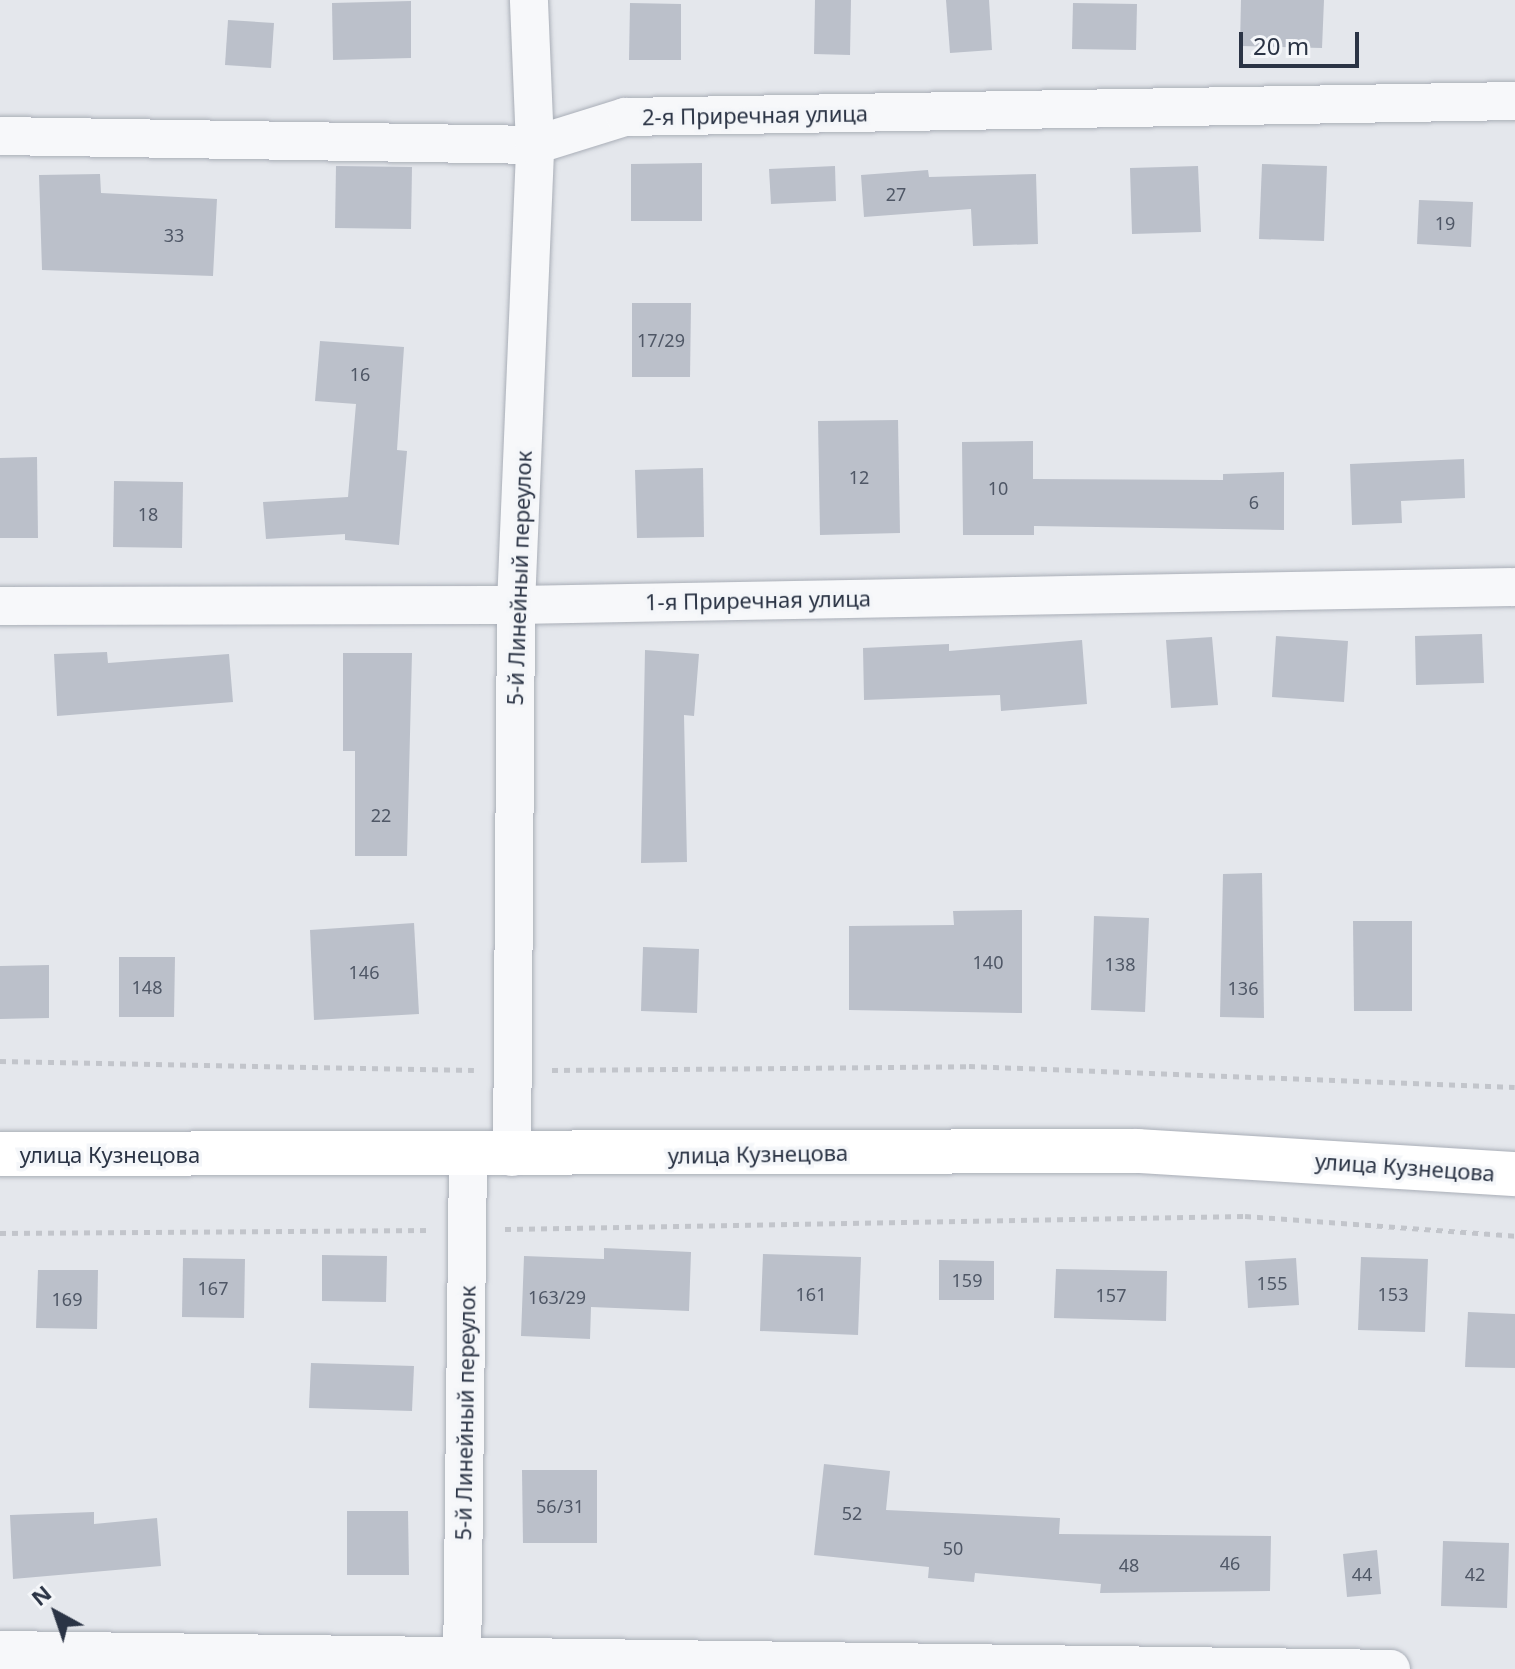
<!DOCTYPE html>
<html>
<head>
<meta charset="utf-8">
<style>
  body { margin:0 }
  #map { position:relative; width:1515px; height:1669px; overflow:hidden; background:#e4e7ec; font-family:"Noto Sans",sans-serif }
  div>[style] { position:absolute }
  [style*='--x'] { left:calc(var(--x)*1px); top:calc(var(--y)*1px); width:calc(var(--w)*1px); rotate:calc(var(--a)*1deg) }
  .building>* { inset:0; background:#bbc0ca }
  .path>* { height:5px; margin-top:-2.5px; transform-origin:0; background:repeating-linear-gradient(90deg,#c2c5cb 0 6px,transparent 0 12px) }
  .roads { filter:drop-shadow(0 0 2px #a9aeb7) drop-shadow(0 0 2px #a9aeb7) }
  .minor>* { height:38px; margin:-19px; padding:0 19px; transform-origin:19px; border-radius:19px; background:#f7f8fa }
  .major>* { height:44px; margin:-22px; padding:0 22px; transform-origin:22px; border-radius:22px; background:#fff }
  span { translate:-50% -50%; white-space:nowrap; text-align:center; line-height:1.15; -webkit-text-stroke:7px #f4f6f9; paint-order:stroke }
  .number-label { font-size:18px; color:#4f5766 }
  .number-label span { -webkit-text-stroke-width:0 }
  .street-label { font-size:22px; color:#2b3445 }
  .north { position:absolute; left:16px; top:1573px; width:80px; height:80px; -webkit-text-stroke:6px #f4f6f9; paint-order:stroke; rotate:320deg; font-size:22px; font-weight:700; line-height:32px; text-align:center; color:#2b3445 }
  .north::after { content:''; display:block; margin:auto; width:28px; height:36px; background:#2b3445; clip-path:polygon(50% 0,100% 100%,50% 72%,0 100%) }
  .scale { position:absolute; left:1239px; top:32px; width:120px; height:36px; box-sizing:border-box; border:4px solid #2b3445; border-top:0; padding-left:10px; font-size:24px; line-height:28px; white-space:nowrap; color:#2b3445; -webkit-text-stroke:6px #f4f6f9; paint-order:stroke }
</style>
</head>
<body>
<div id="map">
  <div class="building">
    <i style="clip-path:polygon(815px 0,851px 0,850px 55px,814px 54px)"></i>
    <i style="clip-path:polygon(946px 0,989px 0,992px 50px,950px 53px)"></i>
    <i style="clip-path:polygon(1241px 0,1324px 0,1322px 48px,1240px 46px)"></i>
    <i style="clip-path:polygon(411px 1px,411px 58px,333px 60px,332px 3px)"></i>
    <i style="clip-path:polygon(630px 3px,681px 4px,681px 60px,629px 60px)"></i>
    <i style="clip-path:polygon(1073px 3px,1137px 4px,1136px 50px,1072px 49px)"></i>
    <i style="clip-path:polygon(228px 20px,274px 23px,271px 68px,225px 65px)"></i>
    <i style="clip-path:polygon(702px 163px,702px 221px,631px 221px,631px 164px)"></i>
    <i style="clip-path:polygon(1262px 164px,1327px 166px,1324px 241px,1259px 239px)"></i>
    <i style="clip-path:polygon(336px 166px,412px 167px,411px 229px,335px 228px)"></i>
    <i style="clip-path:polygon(835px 166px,836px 201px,771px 204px,769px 169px)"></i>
    <i style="clip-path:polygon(1198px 166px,1201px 232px,1132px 234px,1130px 168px)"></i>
    <i style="clip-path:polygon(928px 170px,929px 177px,1036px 174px,1038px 244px,973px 246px,971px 209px,864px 217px,861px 175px)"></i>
    <i style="clip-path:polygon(100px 174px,101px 193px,217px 199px,213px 276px,42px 270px,39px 175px)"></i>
    <i style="clip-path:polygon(1419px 200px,1473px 202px,1471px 247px,1417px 244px)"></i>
    <i style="clip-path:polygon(632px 303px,691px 303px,690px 377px,632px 377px)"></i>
    <i style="clip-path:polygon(320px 341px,404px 347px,397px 450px,407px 451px,399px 545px,345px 540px,345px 534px,266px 539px,263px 502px,348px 497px,356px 404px,315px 401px)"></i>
    <i style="clip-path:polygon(898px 420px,900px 533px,820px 535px,818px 421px)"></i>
    <i style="clip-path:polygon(1033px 441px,1033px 479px,1223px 480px,1223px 474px,1284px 472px,1284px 530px,1034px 526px,1034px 535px,963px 535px,962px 442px)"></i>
    <i style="clip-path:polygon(37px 457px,38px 538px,0 538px,0 458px)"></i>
    <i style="clip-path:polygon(1464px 459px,1465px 498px,1401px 501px,1402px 523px,1352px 525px,1350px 464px)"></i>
    <i style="clip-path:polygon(703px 468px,704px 537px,637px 538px,635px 470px)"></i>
    <i style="clip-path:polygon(114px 481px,183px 482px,182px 548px,113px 547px)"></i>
    <i style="clip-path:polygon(1482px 634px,1484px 683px,1416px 685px,1415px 636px)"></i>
    <i style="clip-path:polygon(1276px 636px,1348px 641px,1344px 702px,1272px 697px)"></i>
    <i style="clip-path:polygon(1212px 637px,1218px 705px,1171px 708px,1166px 640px)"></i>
    <i style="clip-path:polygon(1082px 640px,1087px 704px,1001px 711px,1000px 695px,864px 700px,863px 648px,949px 644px,949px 651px)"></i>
    <i style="clip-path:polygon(645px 650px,699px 654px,694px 716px,684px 715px,687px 862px,641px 863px)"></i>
    <i style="clip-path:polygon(107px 652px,108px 663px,229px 654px,233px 702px,57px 716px,54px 654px)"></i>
    <i style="clip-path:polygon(343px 653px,412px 653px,407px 856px,355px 856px,355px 751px,343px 751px)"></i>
    <i style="clip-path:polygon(1262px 873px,1264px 1018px,1220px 1017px,1223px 874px)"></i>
    <i style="clip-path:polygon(1022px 910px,1022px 1013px,849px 1010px,849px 926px,954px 925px,953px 911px)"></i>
    <i style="clip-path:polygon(1094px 916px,1149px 918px,1145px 1012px,1091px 1010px)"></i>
    <i style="clip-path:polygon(1353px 921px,1412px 921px,1412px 1011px,1354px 1011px)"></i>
    <i style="clip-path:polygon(414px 923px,419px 1014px,314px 1020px,310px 930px)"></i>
    <i style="clip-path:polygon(643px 947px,699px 949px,697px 1013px,641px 1011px)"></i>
    <i style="clip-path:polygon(119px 957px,175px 957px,174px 1017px,119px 1017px)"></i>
    <i style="clip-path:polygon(49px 965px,49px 1018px,0 1019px,0 966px)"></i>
    <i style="clip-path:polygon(604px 1248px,691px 1252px,689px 1311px,591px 1307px,590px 1339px,521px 1336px,524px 1256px,604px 1259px)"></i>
    <i style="clip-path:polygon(763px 1254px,861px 1257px,858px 1335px,760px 1331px)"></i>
    <i style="clip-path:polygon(322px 1255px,387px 1256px,386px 1302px,322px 1301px)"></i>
    <i style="clip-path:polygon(1361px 1257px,1428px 1259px,1425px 1332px,1358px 1330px)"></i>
    <i style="clip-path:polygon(183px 1258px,245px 1259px,244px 1318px,182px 1317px)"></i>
    <i style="clip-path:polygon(1296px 1258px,1299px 1305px,1248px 1308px,1245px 1261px)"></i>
    <i style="clip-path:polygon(939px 1260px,994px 1261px,994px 1300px,939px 1300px)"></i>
    <i style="clip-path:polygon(1056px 1269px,1167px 1271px,1166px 1321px,1054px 1318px)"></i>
    <i style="clip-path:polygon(38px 1270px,98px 1270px,97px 1329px,36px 1328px)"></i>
    <i style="clip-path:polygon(1468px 1312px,1515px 1314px,1515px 1368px,1465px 1367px)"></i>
    <i style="clip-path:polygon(311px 1363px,414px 1366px,412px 1411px,309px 1408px)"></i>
    <i style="clip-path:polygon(824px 1464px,890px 1471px,886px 1510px,1060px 1518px,1059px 1534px,1271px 1536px,1270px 1591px,1100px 1593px,1101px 1584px,975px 1573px,974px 1582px,928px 1578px,929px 1567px,814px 1555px)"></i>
    <i style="clip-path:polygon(522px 1470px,597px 1470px,597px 1543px,523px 1543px)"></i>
    <i style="clip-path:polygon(347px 1511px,408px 1511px,409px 1575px,347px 1575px)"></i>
    <i style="clip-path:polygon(94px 1512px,94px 1524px,157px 1518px,161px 1566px,13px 1579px,10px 1515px)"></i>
    <i style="clip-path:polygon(1443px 1541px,1509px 1543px,1507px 1608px,1441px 1606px)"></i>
    <i style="clip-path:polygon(1377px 1550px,1381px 1594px,1347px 1597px,1343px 1554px)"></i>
  </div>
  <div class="path">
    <i style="--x:0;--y:1061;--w:474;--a:1.1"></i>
    <i style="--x:552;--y:1070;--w:417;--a:-0.5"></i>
    <i style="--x:969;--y:1066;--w:546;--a:2.2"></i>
    <i style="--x:505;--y:1229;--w:740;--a:-1.01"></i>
    <i style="--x:1245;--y:1216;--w:271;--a:4.2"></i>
    <i style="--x:0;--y:1233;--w:431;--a:-0.4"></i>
  </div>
  <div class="roads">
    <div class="minor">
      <i style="--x:0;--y:136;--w:535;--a:0.96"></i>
      <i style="--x:535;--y:145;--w:94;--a:-17.3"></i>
      <i style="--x:625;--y:117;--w:890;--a:-1.03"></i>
      <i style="--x:0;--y:606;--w:516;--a:-0.11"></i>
      <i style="--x:516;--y:605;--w:999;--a:-1.03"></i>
      <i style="--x:512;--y:1157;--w:552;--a:-89.58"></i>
      <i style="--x:516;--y:605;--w:460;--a:-87.6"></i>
      <i style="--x:535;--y:145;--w:145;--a:-92.4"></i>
      <i style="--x:0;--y:1650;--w:1391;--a:0.78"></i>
      <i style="--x:462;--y:1669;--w:513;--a:-89.33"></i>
    </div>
    <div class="major">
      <i style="--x:0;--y:1154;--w:1138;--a:-0.15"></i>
      <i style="--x:1138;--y:1151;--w:378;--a:3.5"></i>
    </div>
  </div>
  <div class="number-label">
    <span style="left:896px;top:194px">27</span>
    <span style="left:1445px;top:223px">19</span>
    <span style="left:174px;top:235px">33</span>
    <span style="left:661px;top:340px">17/29</span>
    <span style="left:360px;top:374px">16</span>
    <span style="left:859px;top:477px">12</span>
    <span style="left:998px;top:488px">10</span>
    <span style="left:1254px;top:502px">6</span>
    <span style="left:148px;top:514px">18</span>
    <span style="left:381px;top:815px">22</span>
    <span style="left:988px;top:962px">140</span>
    <span style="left:1120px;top:964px">138</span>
    <span style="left:364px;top:972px">146</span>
    <span style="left:147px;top:987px">148</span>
    <span style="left:1243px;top:988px">136</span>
    <span style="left:967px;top:1280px">159</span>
    <span style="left:1272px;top:1283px">155</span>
    <span style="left:213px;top:1288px">167</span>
    <span style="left:811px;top:1294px">161</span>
    <span style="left:1393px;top:1294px">153</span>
    <span style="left:1111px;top:1295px">157</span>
    <span style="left:557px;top:1297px">163/29</span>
    <span style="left:67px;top:1299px">169</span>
    <span style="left:560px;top:1506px">56/31</span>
    <span style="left:852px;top:1513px">52</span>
    <span style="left:953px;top:1548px">50</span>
    <span style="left:1230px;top:1563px">46</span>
    <span style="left:1129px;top:1565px">48</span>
    <span style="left:1362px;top:1574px">44</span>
    <span style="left:1475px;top:1574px">42</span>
  </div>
  <div class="street-label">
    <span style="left:755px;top:115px;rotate:-1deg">2-я Приречная улица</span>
    <span style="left:519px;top:578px;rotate:-88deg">5-й Линейный переулок</span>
    <span style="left:758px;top:600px;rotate:-1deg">1-я Приречная улица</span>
    <span style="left:758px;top:1154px;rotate:-1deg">улица Кузнецова</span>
    <span style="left:110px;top:1155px">улица Кузнецова</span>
    <span style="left:1405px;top:1167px;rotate:4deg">улица Кузнецова</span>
    <span style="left:465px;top:1413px;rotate:-89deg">5-й Линейный переулок</span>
  </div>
  <div class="north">N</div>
  <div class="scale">20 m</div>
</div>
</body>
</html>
